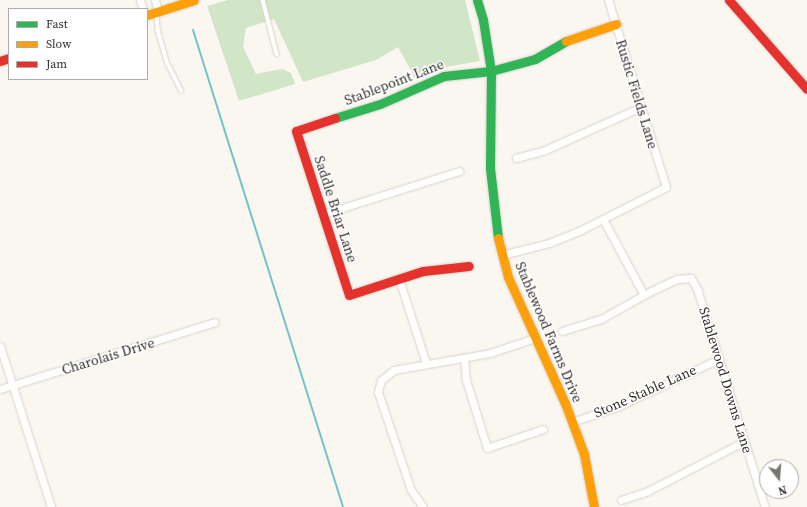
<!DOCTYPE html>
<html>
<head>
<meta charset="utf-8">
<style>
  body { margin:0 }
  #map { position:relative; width:807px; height:507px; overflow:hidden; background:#faf7f1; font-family:"Source Serif 4",serif }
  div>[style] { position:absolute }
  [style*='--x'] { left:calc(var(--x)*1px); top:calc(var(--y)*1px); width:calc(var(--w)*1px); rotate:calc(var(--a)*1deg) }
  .green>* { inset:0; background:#d1e6c7 }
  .stream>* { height:2px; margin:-1px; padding:0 1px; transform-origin:1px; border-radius:1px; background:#71c4c8 }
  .roads { filter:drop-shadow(0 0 1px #d6d3ce) drop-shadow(0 0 1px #d6d3ce) }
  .lane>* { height:3.5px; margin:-1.75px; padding:0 1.75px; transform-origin:1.75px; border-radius:1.75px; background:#fefefd }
  .street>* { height:7px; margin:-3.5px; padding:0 3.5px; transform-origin:3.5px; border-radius:3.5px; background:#fefefd }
  .fast>* { height:9px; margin:-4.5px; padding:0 4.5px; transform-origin:4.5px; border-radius:4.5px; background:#30b455 }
  .slow>* { height:9px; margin:-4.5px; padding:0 4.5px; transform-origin:4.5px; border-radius:4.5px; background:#ff9f0a }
  .jam>* { height:9px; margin:-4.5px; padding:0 4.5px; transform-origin:4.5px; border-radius:4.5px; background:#e5322d }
  span { translate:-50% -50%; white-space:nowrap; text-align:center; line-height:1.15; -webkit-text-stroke:3px #fff; paint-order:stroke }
  .street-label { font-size:14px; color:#32302c }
  .legend { position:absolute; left:8px; top:8px; width:140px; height:72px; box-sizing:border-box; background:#fff; border:1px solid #adacab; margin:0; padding:5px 7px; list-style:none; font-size:12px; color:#32302c }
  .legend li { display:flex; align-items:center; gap:8px; height:20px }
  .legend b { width:20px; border:1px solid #adacab }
  .north { position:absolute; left:759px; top:459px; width:40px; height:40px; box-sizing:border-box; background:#fff; border:1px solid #adacab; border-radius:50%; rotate:163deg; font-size:11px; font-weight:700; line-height:16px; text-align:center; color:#32302c }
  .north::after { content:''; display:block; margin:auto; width:14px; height:18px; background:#787671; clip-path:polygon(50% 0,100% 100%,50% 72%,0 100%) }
</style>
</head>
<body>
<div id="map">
  <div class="green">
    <i style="clip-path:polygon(228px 0,465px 0,480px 61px,446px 67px,416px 80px,398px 47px,376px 60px,303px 82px,274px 19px,246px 28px,243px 47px,256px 74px,282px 69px,291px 73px,295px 84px,239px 101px,207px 6px)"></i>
  </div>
  <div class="stream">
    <i style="--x:193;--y:30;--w:500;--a:72.54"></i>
  </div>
  <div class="roads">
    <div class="lane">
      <i style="--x:263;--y:0;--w:56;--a:75.5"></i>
      <i style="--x:157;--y:14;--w:16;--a:86"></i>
      <i style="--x:158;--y:30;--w:35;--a:74"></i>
      <i style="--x:168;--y:64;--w:30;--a:63"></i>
    </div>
    <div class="street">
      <i style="--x:140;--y:0;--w:9;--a:72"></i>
      <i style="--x:155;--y:0;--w:11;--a:75"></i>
      <i style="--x:516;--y:158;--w:30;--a:-15"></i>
      <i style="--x:545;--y:150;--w:105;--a:-24.1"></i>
      <i style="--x:323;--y:214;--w:143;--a:-17.5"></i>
      <i style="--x:603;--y:219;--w:86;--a:61.7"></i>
      <i style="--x:502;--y:255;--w:49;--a:-14.3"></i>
      <i style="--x:549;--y:243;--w:35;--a:-22"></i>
      <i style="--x:581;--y:230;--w:95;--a:-26.8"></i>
      <i style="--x:666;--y:187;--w:196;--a:-107.2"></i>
      <i style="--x:399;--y:279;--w:88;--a:72.2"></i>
      <i style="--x:562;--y:331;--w:41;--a:-17.1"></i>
      <i style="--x:601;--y:319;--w:57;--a:-29.2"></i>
      <i style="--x:651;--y:291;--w:29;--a:-25"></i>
      <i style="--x:677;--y:279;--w:14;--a:-4"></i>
      <i style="--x:691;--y:278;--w:13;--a:61"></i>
      <i style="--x:697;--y:289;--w:228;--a:72.7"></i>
      <i style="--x:0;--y:346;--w:169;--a:72.4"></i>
      <i style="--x:464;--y:358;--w:22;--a:85"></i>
      <i style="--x:466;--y:380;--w:71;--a:72.8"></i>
      <i style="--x:487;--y:448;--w:59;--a:-18.7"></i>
      <i style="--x:0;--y:389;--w:225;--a:-17.3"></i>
      <i style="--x:572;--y:422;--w:50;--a:-18.8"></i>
      <i style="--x:619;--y:406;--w:110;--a:-25.2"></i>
      <i style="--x:621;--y:500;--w:28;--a:-18"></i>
      <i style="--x:648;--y:491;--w:109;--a:-27.3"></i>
      <i style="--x:423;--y:507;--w:21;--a:-125"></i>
      <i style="--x:411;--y:490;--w:103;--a:-108.6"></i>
      <i style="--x:378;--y:392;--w:12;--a:-76"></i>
      <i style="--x:381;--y:380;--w:16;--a:-38"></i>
      <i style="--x:394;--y:370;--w:97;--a:-10"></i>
      <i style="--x:490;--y:353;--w:47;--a:-18.4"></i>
    </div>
    <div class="fast">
      <i style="--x:477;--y:0;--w:21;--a:73"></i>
      <i style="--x:483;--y:20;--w:52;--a:81.1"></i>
      <i style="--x:491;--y:71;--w:97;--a:90.6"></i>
      <i style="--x:490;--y:168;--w:70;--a:83.5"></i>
      <i style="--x:335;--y:118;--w:47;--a:-17.3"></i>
      <i style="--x:380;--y:104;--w:70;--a:-23.6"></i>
      <i style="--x:444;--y:76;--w:47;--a:-6.1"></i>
      <i style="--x:491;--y:71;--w:46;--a:-15.3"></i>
      <i style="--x:535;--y:59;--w:36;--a:-30"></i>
    </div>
    <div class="slow">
      <i style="--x:147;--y:15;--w:49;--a:-17.7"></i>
      <i style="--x:566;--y:41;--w:53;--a:-18.8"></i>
      <i style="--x:498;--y:238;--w:40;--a:75.6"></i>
      <i style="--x:508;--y:277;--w:138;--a:65.7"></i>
      <i style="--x:565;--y:403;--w:54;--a:69.6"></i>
      <i style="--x:584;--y:454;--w:54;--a:79.3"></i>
    </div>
    <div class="jam">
      <i style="--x:729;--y:0;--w:118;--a:48.8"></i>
      <i style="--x:0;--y:61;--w:9;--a:-18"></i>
      <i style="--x:335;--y:118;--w:41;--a:161.6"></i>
      <i style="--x:296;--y:131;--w:172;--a:72.1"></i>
      <i style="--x:349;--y:295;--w:78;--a:-18"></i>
      <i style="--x:423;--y:271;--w:46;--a:-6.2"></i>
    </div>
  </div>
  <div class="street-label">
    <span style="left:394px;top:82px;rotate:-21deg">Stablepoint Lane</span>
    <span style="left:637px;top:94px;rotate:73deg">Rustic Fields Lane</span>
    <span style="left:336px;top:209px;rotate:72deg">Saddle Briar Lane</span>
    <span style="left:549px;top:332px;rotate:67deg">Stablewood Farms Drive</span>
    <span style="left:108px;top:356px;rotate:-17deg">Charolais Drive</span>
    <span style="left:726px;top:380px;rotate:73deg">Stablewood Downs Lane</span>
    <span style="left:645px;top:391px;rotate:-24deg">Stone Stable Lane</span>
  </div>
  <ul class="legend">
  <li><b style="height:5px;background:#30b455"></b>Fast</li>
  <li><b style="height:5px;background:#ff9f0a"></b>Slow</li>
  <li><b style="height:5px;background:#e5322d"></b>Jam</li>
  </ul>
  <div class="north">N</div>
</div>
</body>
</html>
